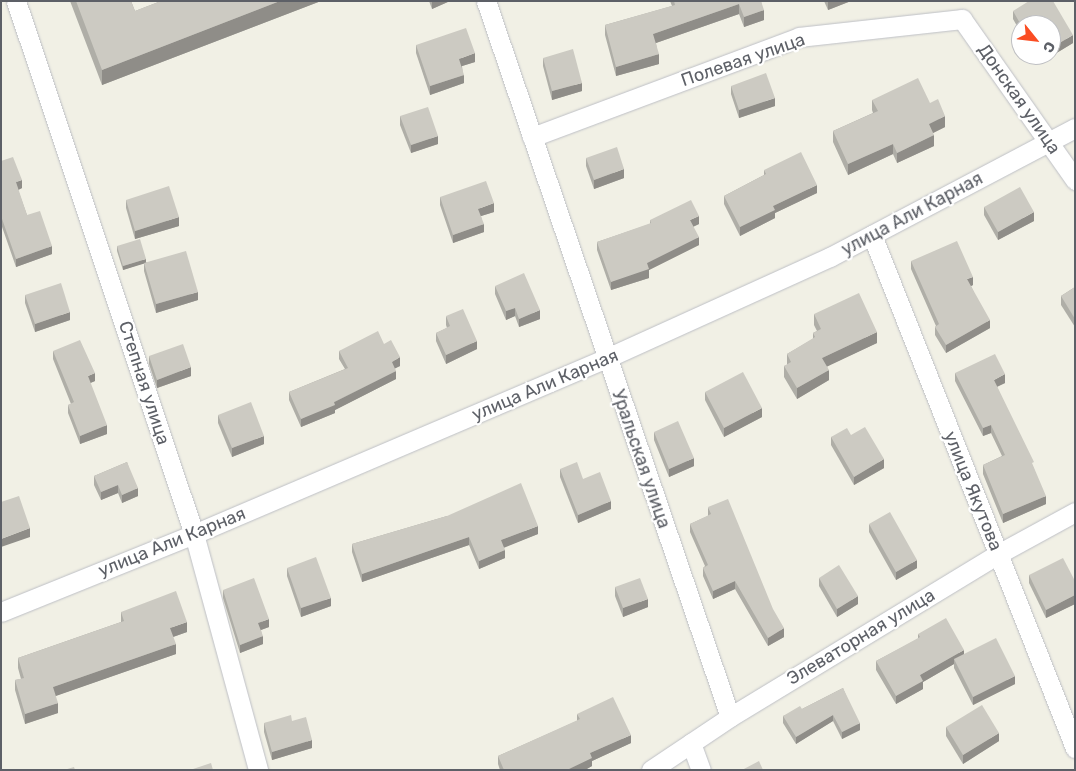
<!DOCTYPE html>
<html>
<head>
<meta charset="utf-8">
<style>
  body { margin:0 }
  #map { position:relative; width:1076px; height:771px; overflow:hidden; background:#f1f0e5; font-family:Rubik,sans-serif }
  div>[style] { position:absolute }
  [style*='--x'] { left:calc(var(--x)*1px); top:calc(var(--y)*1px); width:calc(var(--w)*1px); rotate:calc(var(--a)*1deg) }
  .roads { filter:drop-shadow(0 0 1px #bdbfc5) drop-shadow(0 0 1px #bdbfc5) }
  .minor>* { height:19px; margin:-9.5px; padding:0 9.5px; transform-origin:9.5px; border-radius:9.5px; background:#fff }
  .wall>* { inset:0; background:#afaea7 }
  .shaded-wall>* { inset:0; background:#8f8d88 }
  .building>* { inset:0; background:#cccac2 }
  span { translate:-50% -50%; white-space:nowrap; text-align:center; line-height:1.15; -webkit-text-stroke:4.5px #fff; paint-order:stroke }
  .street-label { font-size:18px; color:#5d6067 }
  .frame { position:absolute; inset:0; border:2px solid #5d6067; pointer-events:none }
  .north { position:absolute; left:1011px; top:15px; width:50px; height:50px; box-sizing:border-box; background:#fff; border:1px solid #bebfc2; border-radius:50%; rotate:119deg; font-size:14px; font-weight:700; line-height:20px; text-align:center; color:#5d6067 }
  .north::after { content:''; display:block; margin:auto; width:18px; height:22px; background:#fa4d23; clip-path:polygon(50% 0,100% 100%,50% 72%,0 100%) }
</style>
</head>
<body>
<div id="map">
  <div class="roads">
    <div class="minor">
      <i style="--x:16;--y:1;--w:562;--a:71.53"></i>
      <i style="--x:194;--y:534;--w:245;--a:74.8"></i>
      <i style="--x:486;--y:1;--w:756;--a:71.18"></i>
      <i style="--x:532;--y:137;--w:285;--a:-20.5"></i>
      <i style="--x:799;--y:37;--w:164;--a:-6.3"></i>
      <i style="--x:962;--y:19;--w:197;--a:54.9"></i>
      <i style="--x:872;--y:235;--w:552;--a:68.41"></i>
      <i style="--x:1;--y:612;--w:208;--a:-22"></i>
      <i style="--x:194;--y:534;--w:449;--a:-23.1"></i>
      <i style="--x:607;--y:358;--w:245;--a:-24.4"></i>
      <i style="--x:830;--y:257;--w:277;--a:-27.8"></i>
      <i style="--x:691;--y:743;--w:29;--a:70"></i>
      <i style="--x:651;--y:770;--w:95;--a:-33.9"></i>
      <i style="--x:730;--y:717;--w:314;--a:-31.3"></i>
      <i style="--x:998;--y:554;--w:88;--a:-28.6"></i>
    </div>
  </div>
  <div class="wall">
    <i style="clip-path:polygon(70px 1px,131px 1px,135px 11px,161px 1px,321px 1px,102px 85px)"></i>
    <i style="clip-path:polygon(429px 1px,450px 1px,432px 9px)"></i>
    <i style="clip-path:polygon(670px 1px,761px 1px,764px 20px,744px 27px,739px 14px,656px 43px,659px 64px,616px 76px,605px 35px,605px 25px,672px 6px)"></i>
    <i style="clip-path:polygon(824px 1px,851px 1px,828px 10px)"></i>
    <i style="clip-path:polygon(1013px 11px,1073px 43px,1040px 63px,1035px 55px,1051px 55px,1021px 25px,1021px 33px,1013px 19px)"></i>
    <i style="clip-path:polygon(416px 45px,475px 62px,462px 66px,464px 83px,430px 95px,416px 53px)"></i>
    <i style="clip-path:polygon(543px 58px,582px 91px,552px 100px,543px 66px)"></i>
    <i style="clip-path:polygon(731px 86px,775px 106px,739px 118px,731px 94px)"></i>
    <i style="clip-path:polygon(872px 100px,930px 103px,945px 127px,933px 133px,934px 146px,897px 163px,893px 154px,848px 175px,833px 142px,833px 131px,873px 113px,872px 110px)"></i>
    <i style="clip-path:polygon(400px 116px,438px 144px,411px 153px,400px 125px)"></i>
    <i style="clip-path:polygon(586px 158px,624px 178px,594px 189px,586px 166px)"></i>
    <i style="clip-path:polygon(1px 161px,22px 188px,18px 190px,27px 215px,52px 254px,16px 267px,1px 224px)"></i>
    <i style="clip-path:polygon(764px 170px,817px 193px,775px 213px,775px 218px,740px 236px,724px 204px,724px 196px,764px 175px)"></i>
    <i style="clip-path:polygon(440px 197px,494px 212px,481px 216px,484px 232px,453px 243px,440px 205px)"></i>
    <i style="clip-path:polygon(126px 200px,179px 226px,135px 239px,126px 208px)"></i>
    <i style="clip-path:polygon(984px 207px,1034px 221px,998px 240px,984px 215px)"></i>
    <i style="clip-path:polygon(650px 220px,699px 224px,693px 227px,699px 245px,649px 270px,649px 278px,611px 290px,597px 250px,597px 242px,650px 224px)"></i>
    <i style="clip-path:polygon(117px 246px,146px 262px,198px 300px,156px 313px,144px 271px,144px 263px,123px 270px,117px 251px)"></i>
    <i style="clip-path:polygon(911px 261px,973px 285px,971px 286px,990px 328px,946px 353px,935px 335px,935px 327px,936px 326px,911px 269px)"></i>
    <i style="clip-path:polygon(495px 286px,540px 319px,519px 327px,515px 316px,506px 320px,495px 294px)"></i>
    <i style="clip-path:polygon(1075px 287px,1075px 327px,1061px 305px,1061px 296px)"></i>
    <i style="clip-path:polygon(25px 295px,70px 320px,35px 332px,25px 303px)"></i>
    <i style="clip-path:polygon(814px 314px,877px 343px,827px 366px,829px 380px,797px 399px,784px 377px,784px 366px,787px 365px,787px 354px,813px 339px,813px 333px,817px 331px,814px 325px)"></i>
    <i style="clip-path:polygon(446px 316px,477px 349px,446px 364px,436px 341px,436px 333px,447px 328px,446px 325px)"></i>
    <i style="clip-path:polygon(384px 344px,400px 366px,395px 368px,396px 379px,335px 410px,335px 413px,301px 427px,289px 400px,289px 392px,345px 369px,339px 359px,339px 351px)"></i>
    <i style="clip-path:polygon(53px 351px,95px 381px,90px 383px,107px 434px,80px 444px,68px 413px,68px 405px,71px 404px,53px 359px)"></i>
    <i style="clip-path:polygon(149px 356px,191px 376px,157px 388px,149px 364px)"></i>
    <i style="clip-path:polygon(955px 373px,1005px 383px,997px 387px,1034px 469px,1046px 504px,1003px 523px,983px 474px,983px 465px,1002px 456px,991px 433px,983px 436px,955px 381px)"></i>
    <i style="clip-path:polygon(705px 392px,762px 417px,724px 437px,705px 400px)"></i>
    <i style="clip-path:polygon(218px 415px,264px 444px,232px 457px,218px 423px)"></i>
    <i style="clip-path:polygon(654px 432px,694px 466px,669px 477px,654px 440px)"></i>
    <i style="clip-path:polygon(851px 435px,884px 468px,854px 485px,831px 445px,831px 437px)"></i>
    <i style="clip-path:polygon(127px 462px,138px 496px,122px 503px,118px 493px,101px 500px,94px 485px,94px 476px)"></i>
    <i style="clip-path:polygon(560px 469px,583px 479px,611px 509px,578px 523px,560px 477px)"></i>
    <i style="clip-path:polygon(708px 507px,784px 637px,768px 646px,735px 589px,713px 599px,703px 576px,703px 568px,705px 566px,690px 532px,690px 524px,708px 516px)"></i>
    <i style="clip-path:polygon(447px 516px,538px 534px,504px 547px,505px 558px,479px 569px,469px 545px,362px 582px,352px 552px,352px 544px)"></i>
    <i style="clip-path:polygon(869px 524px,917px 568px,896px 580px,869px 532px)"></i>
    <i style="clip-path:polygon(287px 568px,331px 606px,301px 617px,287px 576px)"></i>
    <i style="clip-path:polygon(1029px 575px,1075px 581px,1075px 604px,1046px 618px,1029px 583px)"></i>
    <i style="clip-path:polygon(819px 578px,858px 604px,837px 617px,819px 586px)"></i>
    <i style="clip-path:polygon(615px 587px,648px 607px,623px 617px,615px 596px)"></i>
    <i style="clip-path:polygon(223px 590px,269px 627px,261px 630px,263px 644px,240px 653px,223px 598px)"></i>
    <i style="clip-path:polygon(121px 612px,187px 632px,173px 637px,176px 654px,55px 696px,58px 713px,25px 724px,15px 690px,15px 680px,21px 679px,18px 668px,18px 658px,121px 622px)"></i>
    <i style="clip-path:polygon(918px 634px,964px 655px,1015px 684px,973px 705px,954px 668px,954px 664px,923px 682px,923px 689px,896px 704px,876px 670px,876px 661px,918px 639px)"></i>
    <i style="clip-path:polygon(843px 688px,860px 730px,842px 739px,833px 721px,796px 744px,783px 723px,783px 716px,802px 709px)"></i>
    <i style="clip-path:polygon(577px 714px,631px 743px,592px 761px,592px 766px,585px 770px,500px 770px,498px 764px,498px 756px,577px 721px)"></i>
    <i style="clip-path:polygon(292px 721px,312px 748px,272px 760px,264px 732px,264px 723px)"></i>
    <i style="clip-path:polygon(946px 727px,999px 741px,963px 764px,946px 736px)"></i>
  </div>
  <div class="shaded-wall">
    <i style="clip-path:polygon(280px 1px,321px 1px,102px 85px,102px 70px)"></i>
    <i style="clip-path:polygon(432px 1px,450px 1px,432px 9px)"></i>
    <i style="clip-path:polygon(829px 1px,851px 1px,828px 10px,828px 2px)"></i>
    <i style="clip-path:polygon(739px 4px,739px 14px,653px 44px,653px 34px)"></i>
    <i style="clip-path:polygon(764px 10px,764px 20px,744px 27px,744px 17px)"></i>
    <i style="clip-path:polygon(1073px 35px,1073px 43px,1040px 63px,1040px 55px,1051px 55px,1051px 48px)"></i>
    <i style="clip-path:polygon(475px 53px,475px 62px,459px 67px,459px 59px)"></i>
    <i style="clip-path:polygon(659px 54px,659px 64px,616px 76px,616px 67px)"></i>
    <i style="clip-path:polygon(464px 75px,464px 83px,430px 95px,430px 86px)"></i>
    <i style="clip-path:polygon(582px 83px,582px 91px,552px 100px,552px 91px)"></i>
    <i style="clip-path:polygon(775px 98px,775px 106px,739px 118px,739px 110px)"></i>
    <i style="clip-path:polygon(945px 116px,945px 127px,929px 135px,929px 124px)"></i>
    <i style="clip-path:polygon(934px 135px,934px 146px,897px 163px,897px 153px)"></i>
    <i style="clip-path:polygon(438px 136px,438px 144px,411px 153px,411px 145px)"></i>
    <i style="clip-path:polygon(893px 144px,893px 154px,848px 175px,848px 164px)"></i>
    <i style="clip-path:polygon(624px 169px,624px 178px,594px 189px,594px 180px)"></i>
    <i style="clip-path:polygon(22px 180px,22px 188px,16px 191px,16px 182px)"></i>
    <i style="clip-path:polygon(817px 185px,817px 193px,775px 213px,775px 218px,740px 236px,740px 227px,773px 206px)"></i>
    <i style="clip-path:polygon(494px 203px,494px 212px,478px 217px,478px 209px)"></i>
    <i style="clip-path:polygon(1034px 212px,1034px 221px,998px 240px,998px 232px)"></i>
    <i style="clip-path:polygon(699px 216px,699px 224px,690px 228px,690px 220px)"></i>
    <i style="clip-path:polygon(179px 217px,179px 226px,135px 239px,135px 231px)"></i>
    <i style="clip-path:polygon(484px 224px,484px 232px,453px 243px,453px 235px)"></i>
    <i style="clip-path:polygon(699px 237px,699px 245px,649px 270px,649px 278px,611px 290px,611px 282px,647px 263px)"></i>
    <i style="clip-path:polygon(52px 246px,52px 254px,16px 267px,16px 259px)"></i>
    <i style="clip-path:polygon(146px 259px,146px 263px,123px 270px,123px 266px)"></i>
    <i style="clip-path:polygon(973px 277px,973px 285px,967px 288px,967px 279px)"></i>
    <i style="clip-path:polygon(198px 292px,198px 300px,156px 313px,156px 304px)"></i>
    <i style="clip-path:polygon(515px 308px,515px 316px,506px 320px,506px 311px)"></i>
    <i style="clip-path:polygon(540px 310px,540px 319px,519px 327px,519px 319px)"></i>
    <i style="clip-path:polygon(70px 312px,70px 320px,35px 332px,35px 324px)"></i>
    <i style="clip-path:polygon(990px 320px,990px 328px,946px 353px,946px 345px)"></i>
    <i style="clip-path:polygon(877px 332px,877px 343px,822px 369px,822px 358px)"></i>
    <i style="clip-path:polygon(477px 341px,477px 349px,446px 364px,446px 355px)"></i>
    <i style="clip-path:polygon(400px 357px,400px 366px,392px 370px,392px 362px)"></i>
    <i style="clip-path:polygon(191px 367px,191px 376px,157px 388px,157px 380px)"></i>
    <i style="clip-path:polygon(829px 370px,829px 380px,797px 399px,797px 388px)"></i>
    <i style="clip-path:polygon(396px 371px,396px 379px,335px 410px,335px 413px,301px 427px,301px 419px)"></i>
    <i style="clip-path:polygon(95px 373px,95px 381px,88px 384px,88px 376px)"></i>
    <i style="clip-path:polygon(1005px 374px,1005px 383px,994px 388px,994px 380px)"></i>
    <i style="clip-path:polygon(762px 408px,762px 417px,724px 437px,724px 428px)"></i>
    <i style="clip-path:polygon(107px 425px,107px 434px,80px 444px,80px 436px)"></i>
    <i style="clip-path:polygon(991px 425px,991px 433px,983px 436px,983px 428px)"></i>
    <i style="clip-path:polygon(264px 436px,264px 444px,232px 457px,232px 448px)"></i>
    <i style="clip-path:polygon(694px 458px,694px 466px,669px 477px,669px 469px)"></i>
    <i style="clip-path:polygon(884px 459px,884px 468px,854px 485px,854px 477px)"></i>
    <i style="clip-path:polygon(118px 485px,118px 493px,101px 500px,101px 492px)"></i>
    <i style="clip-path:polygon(138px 488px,138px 496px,122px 503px,122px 495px)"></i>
    <i style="clip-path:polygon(1046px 496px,1046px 504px,1003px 523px,1003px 514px)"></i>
    <i style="clip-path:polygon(611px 501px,611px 509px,578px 523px,578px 515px)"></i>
    <i style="clip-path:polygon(538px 526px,538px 534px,501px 549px,501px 540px)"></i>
    <i style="clip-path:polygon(30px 528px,30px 537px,1px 547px,1px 539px)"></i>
    <i style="clip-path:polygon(469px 537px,469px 545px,362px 582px,362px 574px)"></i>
    <i style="clip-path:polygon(505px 550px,505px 558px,479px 569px,479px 561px)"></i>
    <i style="clip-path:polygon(917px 560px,917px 568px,896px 580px,896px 572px)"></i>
    <i style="clip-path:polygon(735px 581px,735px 589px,713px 599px,713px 591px)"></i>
    <i style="clip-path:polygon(1075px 595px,1075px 604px,1046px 618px,1046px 610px)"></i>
    <i style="clip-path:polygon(858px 596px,858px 604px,837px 617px,837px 609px)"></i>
    <i style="clip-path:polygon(331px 598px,331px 606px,301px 617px,301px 608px)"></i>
    <i style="clip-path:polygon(648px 599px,648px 607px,623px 617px,623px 608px)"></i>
    <i style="clip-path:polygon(269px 619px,269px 627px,258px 631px,258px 623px)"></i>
    <i style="clip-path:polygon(187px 622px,187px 632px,170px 638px,170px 628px)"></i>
    <i style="clip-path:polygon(784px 628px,784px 637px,768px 646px,768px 638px)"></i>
    <i style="clip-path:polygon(263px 636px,263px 644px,240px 653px,240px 645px)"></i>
    <i style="clip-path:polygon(176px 644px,176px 654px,53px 697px,53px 687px)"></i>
    <i style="clip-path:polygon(964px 650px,964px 659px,954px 659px,954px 664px,923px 682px,923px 689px,896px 704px,896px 696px,920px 675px)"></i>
    <i style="clip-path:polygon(1015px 676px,1015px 684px,973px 705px,973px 697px)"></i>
    <i style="clip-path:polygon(58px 703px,58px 713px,25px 724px,25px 714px)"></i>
    <i style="clip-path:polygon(833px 715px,833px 721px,796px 744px,796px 737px)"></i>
    <i style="clip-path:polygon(860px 723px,860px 730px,842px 739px,842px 732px)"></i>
    <i style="clip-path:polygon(999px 733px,999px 741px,963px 764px,963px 755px)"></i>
    <i style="clip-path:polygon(631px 735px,631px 743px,592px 761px,592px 766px,585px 770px,567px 770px,590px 753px)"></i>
    <i style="clip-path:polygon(312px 740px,312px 748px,272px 760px,272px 752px)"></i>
  </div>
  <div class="building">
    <i style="clip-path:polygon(76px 1px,131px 1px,135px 11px,161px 1px,280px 1px,102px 70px)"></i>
    <i style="clip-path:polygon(674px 1px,761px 1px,764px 10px,744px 17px,739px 4px,653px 34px,659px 54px,616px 67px,605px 25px,675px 5px)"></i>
    <i style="clip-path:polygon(1029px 1px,1053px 1px,1073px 35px,1051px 48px,1051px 25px,1021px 25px,1013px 11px)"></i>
    <i style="clip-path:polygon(466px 28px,475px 53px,459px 59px,464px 75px,430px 86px,416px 45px)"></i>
    <i style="clip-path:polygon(573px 49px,582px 83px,552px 91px,543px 58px)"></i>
    <i style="clip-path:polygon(766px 73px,775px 98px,739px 110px,731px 86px)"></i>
    <i style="clip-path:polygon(918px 78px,930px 103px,938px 99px,945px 116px,929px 124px,934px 135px,897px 153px,893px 144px,848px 164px,833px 131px,878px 111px,872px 100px)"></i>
    <i style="clip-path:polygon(428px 107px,438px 136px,411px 145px,400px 116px)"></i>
    <i style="clip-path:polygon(617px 147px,624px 169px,594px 180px,586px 158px)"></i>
    <i style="clip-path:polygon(801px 152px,817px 185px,773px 206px,775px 210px,740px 227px,724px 196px,766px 174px,764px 170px)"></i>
    <i style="clip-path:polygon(13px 157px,22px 180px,16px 182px,27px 215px,40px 211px,52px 246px,16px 259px,1px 216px,1px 161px)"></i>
    <i style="clip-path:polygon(486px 181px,494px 203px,478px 209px,484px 224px,453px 235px,440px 197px)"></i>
    <i style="clip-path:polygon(169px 186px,179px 217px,135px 231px,126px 200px)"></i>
    <i style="clip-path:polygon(1020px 187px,1034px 212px,998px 232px,984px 207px)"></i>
    <i style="clip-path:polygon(691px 200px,699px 216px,690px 220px,699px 237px,647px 263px,649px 269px,611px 282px,597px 242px,651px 223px,650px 220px)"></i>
    <i style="clip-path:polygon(140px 239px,146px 259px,123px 266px,117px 246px)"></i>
    <i style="clip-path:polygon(957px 241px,973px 277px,967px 279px,990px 320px,946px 345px,935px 327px,939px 324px,911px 261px)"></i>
    <i style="clip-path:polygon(186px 251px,198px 292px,156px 304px,144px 263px)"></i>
    <i style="clip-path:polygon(524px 273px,540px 310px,519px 319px,515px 308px,506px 311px,495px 286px)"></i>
    <i style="clip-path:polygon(61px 283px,70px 312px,35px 324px,25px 295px)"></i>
    <i style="clip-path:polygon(1075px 287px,1075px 319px,1061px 296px)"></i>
    <i style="clip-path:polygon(859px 293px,877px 332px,822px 358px,829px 370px,797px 388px,784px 366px,791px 362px,787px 354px,815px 337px,813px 333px,821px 329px,814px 314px)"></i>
    <i style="clip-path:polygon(463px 309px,477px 341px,446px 355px,436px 333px,450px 326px,446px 316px)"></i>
    <i style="clip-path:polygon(378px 331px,384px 344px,391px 340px,400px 357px,392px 362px,396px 371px,334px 402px,335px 405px,301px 419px,289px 392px,348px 368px,339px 351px)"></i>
    <i style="clip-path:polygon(80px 340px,95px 373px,88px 376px,107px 425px,80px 436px,68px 405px,74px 402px,53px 351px)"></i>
    <i style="clip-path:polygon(183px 344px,191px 367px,157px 380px,149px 356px)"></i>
    <i style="clip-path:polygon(995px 354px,1005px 374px,994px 380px,1034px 462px,1032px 463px,1046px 496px,1003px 514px,983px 465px,1005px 455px,991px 425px,983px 428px,955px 373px)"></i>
    <i style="clip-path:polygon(743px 372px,762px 408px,724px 428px,705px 392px)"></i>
    <i style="clip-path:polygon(251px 402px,264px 436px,232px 448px,218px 415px)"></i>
    <i style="clip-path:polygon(678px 421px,694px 458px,669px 469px,654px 432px)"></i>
    <i style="clip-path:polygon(865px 427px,884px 459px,854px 477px,831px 437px,847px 428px,851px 435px)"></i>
    <i style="clip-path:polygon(127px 462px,138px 488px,122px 495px,118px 485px,101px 492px,94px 476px)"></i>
    <i style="clip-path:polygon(577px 462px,583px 479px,600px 472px,611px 501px,578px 515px,560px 469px)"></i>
    <i style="clip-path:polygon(521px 483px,538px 526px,501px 540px,505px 550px,479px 561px,469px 537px,362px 574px,352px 544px,447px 516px)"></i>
    <i style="clip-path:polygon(19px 496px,30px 528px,1px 539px,1px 502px)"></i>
    <i style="clip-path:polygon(728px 499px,773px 609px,784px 628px,768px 638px,735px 581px,713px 591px,703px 568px,708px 565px,690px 524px,711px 514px,708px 507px)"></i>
    <i style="clip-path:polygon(890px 512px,917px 560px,896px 572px,869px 524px)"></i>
    <i style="clip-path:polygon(316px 557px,331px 598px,301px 608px,287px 568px)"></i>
    <i style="clip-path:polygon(1063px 558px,1075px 581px,1075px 595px,1046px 610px,1029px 575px)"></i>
    <i style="clip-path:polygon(839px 565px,858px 596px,837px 609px,819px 578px)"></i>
    <i style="clip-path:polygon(254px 578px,269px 619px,258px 623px,263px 636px,240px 645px,223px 590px)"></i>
    <i style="clip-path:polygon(640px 578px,648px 599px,623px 608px,615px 587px)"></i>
    <i style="clip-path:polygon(176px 591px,187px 622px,170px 628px,176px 644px,53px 687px,58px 703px,25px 714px,15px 680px,24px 678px,18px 658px,124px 621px,121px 612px)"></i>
    <i style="clip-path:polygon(946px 618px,964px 650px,920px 675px,923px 681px,896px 696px,876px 661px,920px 637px,918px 634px)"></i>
    <i style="clip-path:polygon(996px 638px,1015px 676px,973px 697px,954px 659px)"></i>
    <i style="clip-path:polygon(843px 688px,860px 723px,842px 732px,833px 715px,796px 737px,783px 716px,800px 706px,802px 709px)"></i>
    <i style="clip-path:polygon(613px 697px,631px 735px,590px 753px,592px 758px,567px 770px,504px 770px,498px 756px,580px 719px,577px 714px)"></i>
    <i style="clip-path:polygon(982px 705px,999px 733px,963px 755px,946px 727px)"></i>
    <i style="clip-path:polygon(291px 715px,292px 721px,306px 717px,312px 740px,272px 752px,264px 723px)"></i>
    <i style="clip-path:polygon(759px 761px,763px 770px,742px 770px)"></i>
    <i style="clip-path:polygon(211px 763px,213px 770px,190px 770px)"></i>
    <i style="clip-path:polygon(74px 767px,75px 770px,64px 770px)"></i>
  </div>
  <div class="street-label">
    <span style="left:743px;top:60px;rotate:-19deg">Полевая улица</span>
    <span style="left:1019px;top:99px;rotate:55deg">Донская улица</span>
    <span style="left:912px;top:214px;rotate:-28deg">улица Али Карная</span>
    <span style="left:144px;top:383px;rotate:72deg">Степная улица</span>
    <span style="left:545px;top:385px;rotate:-23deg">улица Али Карная</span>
    <span style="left:641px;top:459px;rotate:71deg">Уральская улица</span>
    <span style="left:973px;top:491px;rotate:68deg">улица Якутова</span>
    <span style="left:172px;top:542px;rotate:-22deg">улица Али Карная</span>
    <span style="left:861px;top:637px;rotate:-31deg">Элеваторная улица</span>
  </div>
  <div class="frame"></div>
  <div class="north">С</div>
</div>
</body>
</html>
